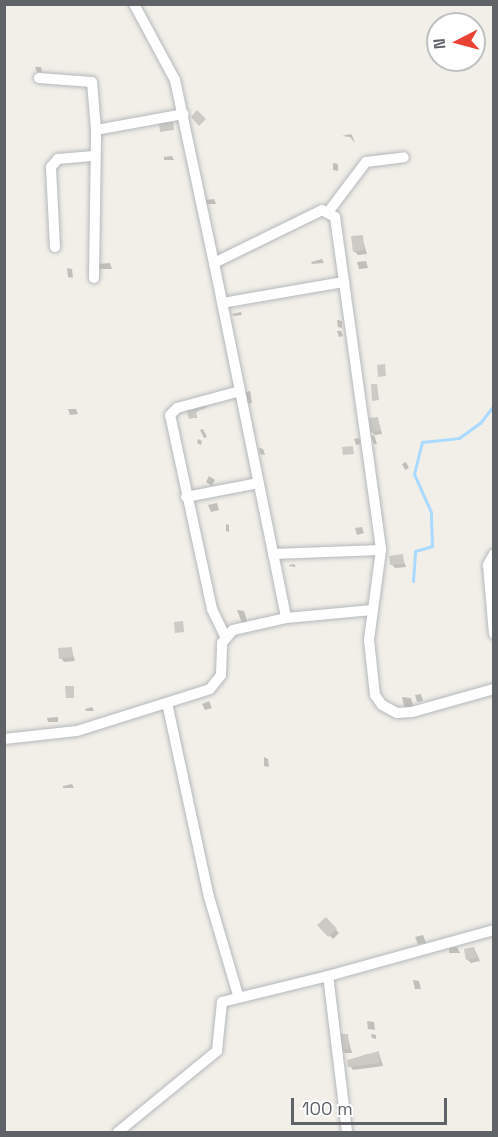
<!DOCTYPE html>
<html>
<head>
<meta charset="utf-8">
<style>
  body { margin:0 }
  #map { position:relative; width:498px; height:1137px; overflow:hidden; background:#f1efe8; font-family:"Space Grotesk",sans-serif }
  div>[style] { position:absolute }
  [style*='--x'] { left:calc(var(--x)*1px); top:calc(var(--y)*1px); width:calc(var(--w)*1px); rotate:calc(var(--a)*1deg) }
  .shadow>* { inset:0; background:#0003 }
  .stream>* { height:3px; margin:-1.5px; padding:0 1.5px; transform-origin:1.5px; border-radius:1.5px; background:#aadaff }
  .building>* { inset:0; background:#cccac5 }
  .roads { filter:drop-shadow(0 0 2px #b5b8bc) drop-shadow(0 0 2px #b5b8bc) }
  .minor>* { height:10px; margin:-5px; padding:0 5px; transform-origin:5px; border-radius:5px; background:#fff }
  span { translate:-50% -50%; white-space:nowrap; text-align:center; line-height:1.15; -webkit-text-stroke:6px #fff; paint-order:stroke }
  .frame { position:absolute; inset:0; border:6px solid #5f6368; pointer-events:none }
  .north { position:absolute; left:426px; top:12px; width:60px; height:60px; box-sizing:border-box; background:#fff; border:2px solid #bfc1c3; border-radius:50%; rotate:264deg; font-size:16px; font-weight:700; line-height:24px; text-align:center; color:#5f6368 }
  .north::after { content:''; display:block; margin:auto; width:21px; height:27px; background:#ea4335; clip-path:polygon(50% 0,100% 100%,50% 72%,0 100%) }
  .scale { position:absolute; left:291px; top:1098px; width:156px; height:27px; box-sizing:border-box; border:3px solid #5f6368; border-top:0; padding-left:8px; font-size:18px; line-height:21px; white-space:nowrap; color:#5f6368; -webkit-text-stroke:4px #fff; paint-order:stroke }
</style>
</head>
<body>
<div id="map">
  <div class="shadow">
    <i style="clip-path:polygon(35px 67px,41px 67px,42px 72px,37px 72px)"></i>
    <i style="clip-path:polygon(350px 134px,352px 135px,355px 143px,350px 137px,342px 136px)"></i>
    <i style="clip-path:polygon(172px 156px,174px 160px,164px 160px,164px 157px)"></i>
    <i style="clip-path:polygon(333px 163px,338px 164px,338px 171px,333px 170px)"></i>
    <i style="clip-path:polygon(214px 199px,216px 204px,206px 204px,206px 200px)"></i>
    <i style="clip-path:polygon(362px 237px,367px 254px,358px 255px,354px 251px)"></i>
    <i style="clip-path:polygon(322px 259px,324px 263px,312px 264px,311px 262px)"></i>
    <i style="clip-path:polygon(357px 262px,366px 261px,368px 268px,359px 269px)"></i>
    <i style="clip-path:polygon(110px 263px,112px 269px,99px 269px,98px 264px)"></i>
    <i style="clip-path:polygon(67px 268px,72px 269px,73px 278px,68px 277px)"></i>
    <i style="clip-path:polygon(232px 314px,241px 312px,242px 315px,234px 316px)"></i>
    <i style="clip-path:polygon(337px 320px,342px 321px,342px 328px,338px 327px)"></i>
    <i style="clip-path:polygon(337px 331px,341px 331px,343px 336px,339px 337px)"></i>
    <i style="clip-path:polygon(250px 391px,252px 403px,246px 404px,244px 392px)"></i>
    <i style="clip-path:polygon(206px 407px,196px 412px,197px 418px,191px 418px,188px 409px)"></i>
    <i style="clip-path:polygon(68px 409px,76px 409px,78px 414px,70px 415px)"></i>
    <i style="clip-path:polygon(378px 419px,382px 434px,375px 435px,371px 431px)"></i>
    <i style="clip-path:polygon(203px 429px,207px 437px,204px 438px,200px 430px)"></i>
    <i style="clip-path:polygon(374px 435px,377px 444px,374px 444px,371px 436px)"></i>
    <i style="clip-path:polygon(359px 438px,361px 444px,356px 445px,354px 439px)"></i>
    <i style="clip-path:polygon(198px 439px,202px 441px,201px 445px,197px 443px)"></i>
    <i style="clip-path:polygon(259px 448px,263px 449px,265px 455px,260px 454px)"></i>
    <i style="clip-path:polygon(406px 462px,409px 468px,405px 470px,402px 464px)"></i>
    <i style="clip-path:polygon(209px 476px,215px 480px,212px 486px,206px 482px)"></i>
    <i style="clip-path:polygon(217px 503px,219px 510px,211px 512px,208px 505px)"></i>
    <i style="clip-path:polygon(226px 524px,229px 525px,229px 532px,226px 531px)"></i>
    <i style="clip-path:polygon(355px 528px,362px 527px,364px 533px,357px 535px)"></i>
    <i style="clip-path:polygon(402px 556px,406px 567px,395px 568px,391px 564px)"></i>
    <i style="clip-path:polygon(294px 564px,296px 567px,289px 566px,289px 565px)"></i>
    <i style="clip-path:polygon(237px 610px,244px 611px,248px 624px,242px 623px)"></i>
    <i style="clip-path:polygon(71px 648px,75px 661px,64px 662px,61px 658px)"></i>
    <i style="clip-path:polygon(415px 695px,421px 694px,423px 701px,417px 702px)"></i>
    <i style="clip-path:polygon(402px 697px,411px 698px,415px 711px,405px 710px)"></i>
    <i style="clip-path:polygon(209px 701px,212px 708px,205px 710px,202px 704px)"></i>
    <i style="clip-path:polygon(92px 707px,94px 711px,86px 711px,85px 709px)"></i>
    <i style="clip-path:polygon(58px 717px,58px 722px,48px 722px,47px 718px)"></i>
    <i style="clip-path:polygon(264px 757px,268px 759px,269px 767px,264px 766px)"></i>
    <i style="clip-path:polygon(72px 784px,74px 788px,63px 788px,63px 786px)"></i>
    <i style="clip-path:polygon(326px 919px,339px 933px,333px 939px,319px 925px)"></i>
    <i style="clip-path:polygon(423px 935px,426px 943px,418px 944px,415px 937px)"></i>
    <i style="clip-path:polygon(457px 947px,460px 953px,449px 953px,449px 948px)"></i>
    <i style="clip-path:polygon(474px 948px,480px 961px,471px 963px,468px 960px)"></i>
    <i style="clip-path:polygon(413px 980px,419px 981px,421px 989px,415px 989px)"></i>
    <i style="clip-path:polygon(367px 1021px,374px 1022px,375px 1030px,368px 1029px)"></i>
    <i style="clip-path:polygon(371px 1034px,376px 1035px,376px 1039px,372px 1038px)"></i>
    <i style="clip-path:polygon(347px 1035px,352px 1053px,345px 1053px,341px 1050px)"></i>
    <i style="clip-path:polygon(379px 1053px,383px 1066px,353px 1070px,350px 1066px,364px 1059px,363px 1055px)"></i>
  </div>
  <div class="stream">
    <i style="--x:413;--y:581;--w:30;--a:-86"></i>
    <i style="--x:415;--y:551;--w:18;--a:-16"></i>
    <i style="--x:432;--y:546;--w:34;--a:-92"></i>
    <i style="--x:431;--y:512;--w:42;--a:-114.1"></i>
    <i style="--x:414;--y:474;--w:33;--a:-76"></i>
    <i style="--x:422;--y:442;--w:37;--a:-6"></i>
    <i style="--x:459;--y:438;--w:26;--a:-36"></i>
    <i style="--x:480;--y:423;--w:23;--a:-52"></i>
  </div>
  <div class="building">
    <i style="clip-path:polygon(197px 110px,206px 119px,199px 126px,191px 117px)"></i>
    <i style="clip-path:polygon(173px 121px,174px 130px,160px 132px,159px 123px)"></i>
    <i style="clip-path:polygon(363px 235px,364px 250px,353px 252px,351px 236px)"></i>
    <i style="clip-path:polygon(385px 364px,386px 376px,378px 377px,377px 365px)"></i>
    <i style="clip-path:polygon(371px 384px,377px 384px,379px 400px,372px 401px)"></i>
    <i style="clip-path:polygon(205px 403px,207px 408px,195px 411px,197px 417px,189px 419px,186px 408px)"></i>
    <i style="clip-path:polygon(378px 417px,380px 431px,370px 432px,369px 418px)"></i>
    <i style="clip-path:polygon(353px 446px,354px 454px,343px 455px,342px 447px)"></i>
    <i style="clip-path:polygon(403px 554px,404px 564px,390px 565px,389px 556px)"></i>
    <i style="clip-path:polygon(183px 621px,184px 632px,175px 633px,174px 622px)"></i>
    <i style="clip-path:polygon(72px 647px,73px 657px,59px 659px,58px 648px)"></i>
    <i style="clip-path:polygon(65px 686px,74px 686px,74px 698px,66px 698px)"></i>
    <i style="clip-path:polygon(326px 917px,337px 929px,328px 937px,317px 925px)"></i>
    <i style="clip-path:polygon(474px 947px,477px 958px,466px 960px,464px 949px)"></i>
    <i style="clip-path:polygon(338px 1034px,348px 1034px,349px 1049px,340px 1050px)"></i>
    <i style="clip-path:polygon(379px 1051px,380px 1063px,348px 1067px,347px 1060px)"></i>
  </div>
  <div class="roads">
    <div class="minor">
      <i style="--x:134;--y:4;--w:86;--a:61.7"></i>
      <i style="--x:175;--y:80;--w:187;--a:78"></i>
      <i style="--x:214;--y:263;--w:120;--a:-26.1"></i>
      <i style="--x:322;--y:210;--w:15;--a:28"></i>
      <i style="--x:335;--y:217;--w:336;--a:82.1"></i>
      <i style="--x:381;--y:550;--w:91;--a:97.6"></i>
      <i style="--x:369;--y:640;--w:55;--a:83.8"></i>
      <i style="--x:375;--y:695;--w:12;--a:55"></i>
      <i style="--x:382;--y:705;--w:17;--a:28"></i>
      <i style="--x:397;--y:713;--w:15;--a:-4"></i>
      <i style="--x:412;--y:712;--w:85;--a:-15.7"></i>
      <i style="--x:39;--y:78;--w:53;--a:4.3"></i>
      <i style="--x:92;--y:82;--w:48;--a:85.2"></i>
      <i style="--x:329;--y:211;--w:61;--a:-52.9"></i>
      <i style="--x:366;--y:162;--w:38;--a:-7"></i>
      <i style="--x:55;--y:247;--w:80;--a:-92.9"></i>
      <i style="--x:51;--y:167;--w:11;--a:-49"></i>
      <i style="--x:58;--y:159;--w:36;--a:-5"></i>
      <i style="--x:214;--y:263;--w:362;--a:78.5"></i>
      <i style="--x:94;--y:278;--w:148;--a:-89.2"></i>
      <i style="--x:96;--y:130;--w:89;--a:-10.3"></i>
      <i style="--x:222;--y:303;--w:124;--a:-9.8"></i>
      <i style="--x:186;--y:497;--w:74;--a:-10.9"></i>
      <i style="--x:273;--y:554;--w:108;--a:-2.1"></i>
      <i style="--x:494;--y:554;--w:13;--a:119"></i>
      <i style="--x:488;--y:565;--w:69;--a:85"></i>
      <i style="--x:225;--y:636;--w:30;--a:-116"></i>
      <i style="--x:212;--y:609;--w:198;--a:-102.2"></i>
      <i style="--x:170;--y:415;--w:10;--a:-45"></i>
      <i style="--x:177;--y:408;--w:65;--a:-15.1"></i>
      <i style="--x:167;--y:703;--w:198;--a:77.8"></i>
      <i style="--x:209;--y:897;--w:102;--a:73.5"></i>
      <i style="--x:4;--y:739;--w:73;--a:-6.3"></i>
      <i style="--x:77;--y:731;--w:139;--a:-17.5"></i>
      <i style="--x:210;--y:689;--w:18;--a:-52"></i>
      <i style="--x:221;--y:675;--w:32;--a:-88"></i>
      <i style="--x:222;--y:643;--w:17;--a:-50"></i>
      <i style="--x:233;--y:630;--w:54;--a:-12.8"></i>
      <i style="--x:286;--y:618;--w:87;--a:-5.3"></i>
      <i style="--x:118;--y:1132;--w:128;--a:-39.3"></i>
      <i style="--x:217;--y:1051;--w:49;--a:-84.2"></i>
      <i style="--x:222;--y:1002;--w:109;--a:-13.8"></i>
      <i style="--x:347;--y:1132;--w:157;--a:-96.9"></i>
      <i style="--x:328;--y:976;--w:172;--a:-15.5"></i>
    </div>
  </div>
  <div class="frame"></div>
  <div class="north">N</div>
  <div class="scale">100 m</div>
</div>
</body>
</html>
